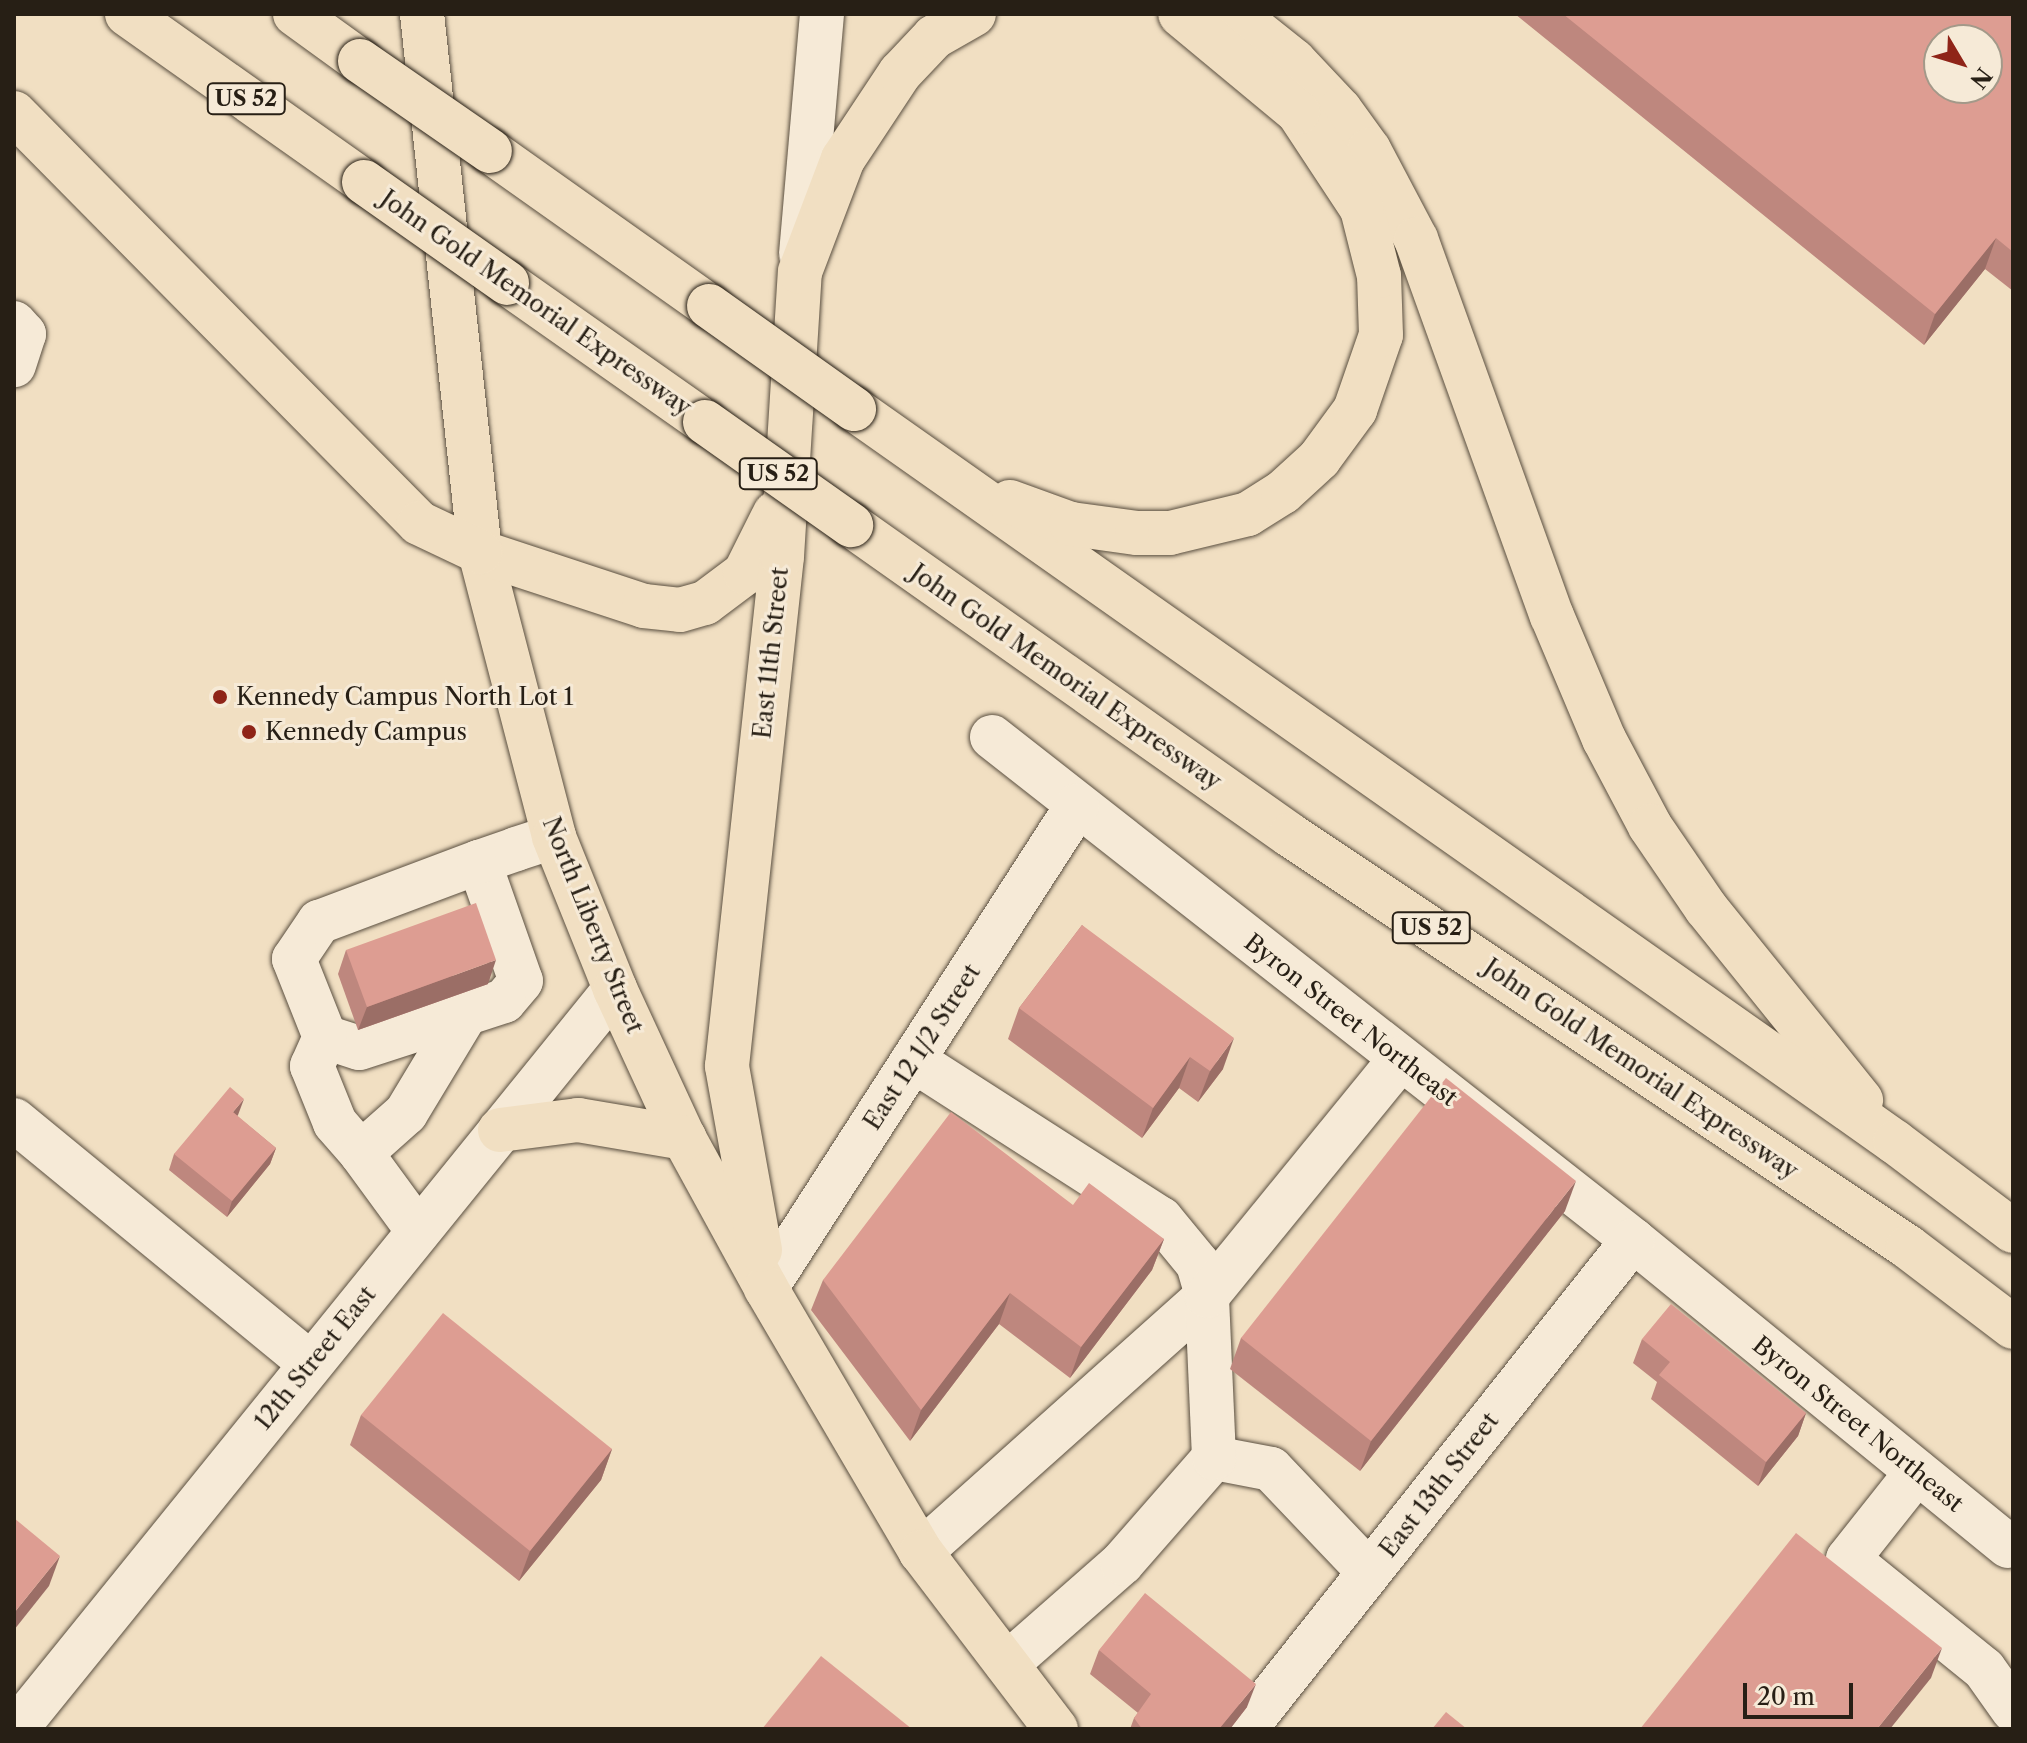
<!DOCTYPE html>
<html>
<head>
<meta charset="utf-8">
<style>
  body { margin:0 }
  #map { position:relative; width:2027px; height:1743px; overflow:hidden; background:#f1dfc2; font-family:"Libre Caslon Text",serif }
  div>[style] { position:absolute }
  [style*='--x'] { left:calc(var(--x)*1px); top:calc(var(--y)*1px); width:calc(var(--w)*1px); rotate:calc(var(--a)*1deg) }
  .roads { filter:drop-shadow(0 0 2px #5a4f40) drop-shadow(0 0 2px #5a4f40) }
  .minor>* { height:44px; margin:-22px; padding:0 22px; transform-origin:22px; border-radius:22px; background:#f6ead7 }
  .major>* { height:44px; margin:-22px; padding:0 22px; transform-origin:22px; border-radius:22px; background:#f1dfc2 }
  .highway>* { height:44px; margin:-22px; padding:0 22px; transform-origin:22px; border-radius:22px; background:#f1dfc2 }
  .bridges { filter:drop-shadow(0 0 2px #271f15) drop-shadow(0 0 2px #271f15) }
  .highway-bridge>* { height:44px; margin:-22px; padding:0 22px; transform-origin:22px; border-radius:22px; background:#f1dfc2 }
  .wall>* { inset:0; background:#be877e }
  .shaded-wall>* { inset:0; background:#9b6e66 }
  .building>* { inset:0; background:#dd9d92 }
  .dots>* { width:22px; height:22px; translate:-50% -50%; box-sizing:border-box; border:4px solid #f6ead7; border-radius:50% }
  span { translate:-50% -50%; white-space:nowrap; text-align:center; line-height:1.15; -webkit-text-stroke:6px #f6ead7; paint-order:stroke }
  .shield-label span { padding:2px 6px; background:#f6ead7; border:2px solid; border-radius:6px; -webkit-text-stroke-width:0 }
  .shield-label { font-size:22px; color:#271f15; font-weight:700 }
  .street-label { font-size:24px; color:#271f15 }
  .poi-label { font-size:24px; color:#271f15 }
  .left { translate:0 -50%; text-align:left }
  .frame { position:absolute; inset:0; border:16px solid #271f15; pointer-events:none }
  .north { position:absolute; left:1923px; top:24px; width:80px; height:80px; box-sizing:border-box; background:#f6ead7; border:2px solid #a39989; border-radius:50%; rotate:128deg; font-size:22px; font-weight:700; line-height:32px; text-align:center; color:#271f15 }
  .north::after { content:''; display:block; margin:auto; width:28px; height:36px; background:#8f2418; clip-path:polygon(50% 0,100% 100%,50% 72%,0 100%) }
  .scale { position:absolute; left:1743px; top:1683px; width:110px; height:36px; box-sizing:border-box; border:4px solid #271f15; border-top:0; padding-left:10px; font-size:24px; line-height:28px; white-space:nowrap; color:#271f15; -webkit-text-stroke:6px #f6ead7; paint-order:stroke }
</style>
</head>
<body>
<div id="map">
  <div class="roads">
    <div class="minor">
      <i style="--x:801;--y:254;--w:241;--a:-85"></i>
      <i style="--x:14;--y:323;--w:15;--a:48"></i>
      <i style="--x:24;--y:334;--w:33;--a:108"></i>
      <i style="--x:992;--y:737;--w:815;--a:38.12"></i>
      <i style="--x:1633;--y:1240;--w:484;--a:39.2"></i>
      <i style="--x:479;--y:862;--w:126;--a:70.6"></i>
      <i style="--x:521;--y:981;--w:26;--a:130"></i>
      <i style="--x:504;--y:1001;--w:152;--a:162"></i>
      <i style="--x:359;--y:1048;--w:36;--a:-162"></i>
      <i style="--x:325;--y:1037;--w:84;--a:-111.7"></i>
      <i style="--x:294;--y:959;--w:45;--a:-56"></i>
      <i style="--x:319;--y:922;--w:171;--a:-20.6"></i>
      <i style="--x:479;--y:862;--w:39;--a:-19"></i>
      <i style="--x:516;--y:849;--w:40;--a:-18"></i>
      <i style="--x:325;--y:1037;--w:32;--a:114"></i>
      <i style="--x:312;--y:1066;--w:61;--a:68"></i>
      <i style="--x:335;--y:1123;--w:40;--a:49"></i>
      <i style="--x:361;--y:1153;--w:60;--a:-41.6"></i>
      <i style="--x:406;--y:1113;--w:118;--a:-58.9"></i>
      <i style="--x:913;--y:1060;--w:295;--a:32.7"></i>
      <i style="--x:1161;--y:1219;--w:58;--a:50.6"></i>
      <i style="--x:1198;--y:1264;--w:33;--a:74"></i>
      <i style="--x:1207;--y:1296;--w:384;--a:138.2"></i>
      <i style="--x:14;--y:1120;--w:383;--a:39.4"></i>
      <i style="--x:361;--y:1153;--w:97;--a:53.8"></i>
      <i style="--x:766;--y:1288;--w:574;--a:-57.17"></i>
      <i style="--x:1214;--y:1458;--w:58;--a:10.9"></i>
      <i style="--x:1271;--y:1469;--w:142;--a:46.4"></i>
      <i style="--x:1917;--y:1472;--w:111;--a:128.4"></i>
      <i style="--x:1848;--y:1559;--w:175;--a:39"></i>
      <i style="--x:1984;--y:1669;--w:50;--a:54.7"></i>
      <i style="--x:1007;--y:1664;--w:153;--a:-41.3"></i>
      <i style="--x:1122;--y:1563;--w:140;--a:-48.8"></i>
      <i style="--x:1214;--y:1458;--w:162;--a:-92.5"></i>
      <i style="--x:1207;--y:1296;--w:306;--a:-50.8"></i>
      <i style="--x:16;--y:1729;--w:952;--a:-51.01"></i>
      <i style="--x:1245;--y:1729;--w:624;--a:-51.57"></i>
    </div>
    <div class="major">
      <i style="--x:422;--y:14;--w:541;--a:83.85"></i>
      <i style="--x:480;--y:552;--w:294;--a:75.4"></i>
      <i style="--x:554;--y:837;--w:164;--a:68.1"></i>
      <i style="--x:615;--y:989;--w:164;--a:65.2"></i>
      <i style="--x:684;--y:1138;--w:171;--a:61.3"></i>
      <i style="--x:766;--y:1288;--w:306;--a:59.6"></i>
      <i style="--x:921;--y:1552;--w:223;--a:52.7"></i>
      <i style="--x:480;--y:552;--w:173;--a:18.2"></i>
      <i style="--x:644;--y:606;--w:36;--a:6"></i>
      <i style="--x:680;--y:610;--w:26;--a:-16"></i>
      <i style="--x:705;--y:603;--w:50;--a:-36.9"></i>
      <i style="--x:745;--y:573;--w:67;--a:-63.4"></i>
      <i style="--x:500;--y:1130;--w:79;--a:-7.3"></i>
      <i style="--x:578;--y:1120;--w:108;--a:9.6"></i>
      <i style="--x:760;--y:1250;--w:187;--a:-100.2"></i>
      <i style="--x:727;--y:1066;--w:513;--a:-83.84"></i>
      <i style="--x:782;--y:556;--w:285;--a:-86.4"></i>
    </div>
    <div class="highway">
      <i style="--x:127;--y:14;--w:291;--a:35.3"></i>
      <i style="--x:295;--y:14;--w:80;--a:35.9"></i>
      <i style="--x:1235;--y:14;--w:75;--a:38.5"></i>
      <i style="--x:1294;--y:61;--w:67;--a:46.8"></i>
      <i style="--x:1340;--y:110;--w:49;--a:54.1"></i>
      <i style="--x:1369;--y:150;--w:101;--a:62.2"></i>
      <i style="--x:1416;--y:239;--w:401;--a:70.2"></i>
      <i style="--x:1552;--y:616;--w:134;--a:67.1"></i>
      <i style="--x:1604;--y:739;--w:98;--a:62.1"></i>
      <i style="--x:1650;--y:826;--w:99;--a:55.7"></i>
      <i style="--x:1706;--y:908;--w:247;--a:51.1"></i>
      <i style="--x:14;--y:113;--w:576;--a:45.35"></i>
      <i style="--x:419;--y:523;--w:68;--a:25.4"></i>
      <i style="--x:490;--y:151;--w:268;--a:35.3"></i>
      <i style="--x:800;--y:272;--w:121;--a:-69.2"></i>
      <i style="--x:843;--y:159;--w:103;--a:-56.5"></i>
      <i style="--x:900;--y:73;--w:50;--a:-46.6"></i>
      <i style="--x:934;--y:37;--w:46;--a:-29.9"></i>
      <i style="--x:507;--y:283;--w:242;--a:35.1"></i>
      <i style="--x:854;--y:409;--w:1273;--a:35.15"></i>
      <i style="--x:1895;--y:1142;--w:148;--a:37"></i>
      <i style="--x:1010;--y:502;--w:65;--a:19.8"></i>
      <i style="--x:1071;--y:524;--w:67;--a:7.8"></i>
      <i style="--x:1137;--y:533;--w:33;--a:0"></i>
      <i style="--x:1170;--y:533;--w:80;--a:-13.7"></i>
      <i style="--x:1248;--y:514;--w:41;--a:-32.2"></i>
      <i style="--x:1283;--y:492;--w:49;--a:-42.5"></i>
      <i style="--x:1319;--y:459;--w:61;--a:-53.7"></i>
      <i style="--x:1355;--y:410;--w:79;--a:-70.9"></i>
      <i style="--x:1381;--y:335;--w:59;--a:-91.9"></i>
      <i style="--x:1379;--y:276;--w:69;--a:-104.2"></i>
      <i style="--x:1362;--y:209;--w:116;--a:-123.4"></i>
      <i style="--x:1298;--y:112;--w:153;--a:-140.3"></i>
      <i style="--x:851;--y:525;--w:537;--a:35.23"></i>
      <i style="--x:1290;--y:835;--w:743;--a:33.69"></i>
      <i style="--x:1908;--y:1247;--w:132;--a:37.3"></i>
    </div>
  </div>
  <div class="bridges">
    <div class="highway-bridge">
      <i style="--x:360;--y:61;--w:158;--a:34.7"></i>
      <i style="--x:364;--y:182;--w:175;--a:35.2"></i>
      <i style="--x:709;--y:306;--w:178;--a:35.4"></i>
      <i style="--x:705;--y:422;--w:179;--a:35.2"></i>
    </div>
  </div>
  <div class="wall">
    <i style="clip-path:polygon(1515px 14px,2013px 14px,2013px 291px,1985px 269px,1924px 345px)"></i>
    <i style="clip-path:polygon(1082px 925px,1223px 1069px,1198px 1102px,1179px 1088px,1142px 1138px,1008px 1039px,1019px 1008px)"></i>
    <i style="clip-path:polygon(346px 950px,488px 984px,358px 1030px,338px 974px)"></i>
    <i style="clip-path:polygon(238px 1115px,237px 1116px,276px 1148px,270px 1164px,227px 1217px,169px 1170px,174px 1154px)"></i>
    <i style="clip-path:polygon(1073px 1205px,1164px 1239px,1152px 1270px,1070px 1378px,999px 1324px,910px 1441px,811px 1310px,823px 1280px)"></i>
    <i style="clip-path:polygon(1565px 1211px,1360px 1471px,1230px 1369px,1241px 1338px)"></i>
    <i style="clip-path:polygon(1642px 1339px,1806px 1413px,1798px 1436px,1758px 1486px,1651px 1399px,1657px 1382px,1633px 1363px)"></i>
    <i style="clip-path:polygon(361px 1415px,612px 1449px,601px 1480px,519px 1581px,350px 1445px)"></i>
    <i style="clip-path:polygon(1099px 1650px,1247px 1707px,1230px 1729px,1130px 1729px,1134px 1718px,1138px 1713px,1090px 1674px)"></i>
  </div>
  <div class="shaded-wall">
    <i style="clip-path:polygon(1996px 238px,1985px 269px,1924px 345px,1935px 314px)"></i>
    <i style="clip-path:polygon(496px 960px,488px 984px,358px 1030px,367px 1007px)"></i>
    <i style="clip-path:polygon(1234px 1038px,1223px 1069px,1198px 1102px,1210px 1071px)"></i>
    <i style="clip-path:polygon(1190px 1057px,1179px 1088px,1142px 1138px,1153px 1108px)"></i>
    <i style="clip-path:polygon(244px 1099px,238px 1115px,227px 1128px,233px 1112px)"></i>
    <i style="clip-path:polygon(276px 1148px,270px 1164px,227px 1217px,232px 1201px)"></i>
    <i style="clip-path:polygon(1576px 1181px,1565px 1211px,1360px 1471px,1371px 1441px)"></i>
    <i style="clip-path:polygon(1164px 1239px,1152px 1270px,1070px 1378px,1081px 1347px)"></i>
    <i style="clip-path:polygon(1010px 1293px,999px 1324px,910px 1441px,921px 1410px)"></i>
    <i style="clip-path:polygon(1806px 1413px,1798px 1436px,1758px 1486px,1766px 1462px)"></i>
    <i style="clip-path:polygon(612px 1449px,601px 1480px,519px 1581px,530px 1551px)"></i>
    <i style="clip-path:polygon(60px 1556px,49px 1586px,14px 1630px,14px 1613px)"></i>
    <i style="clip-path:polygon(1942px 1648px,1931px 1678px,1890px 1729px,1877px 1729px)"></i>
    <i style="clip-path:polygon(1256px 1684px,1247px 1707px,1230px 1729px,1219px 1729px)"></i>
  </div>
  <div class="building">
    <i style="clip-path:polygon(evenodd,1563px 14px,2013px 14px,2013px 252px,1996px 238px,1935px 314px,1563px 14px,1939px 40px,1987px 40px,1987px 88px,1939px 88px,1939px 40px)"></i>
    <i style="clip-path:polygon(476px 903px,496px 960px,367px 1007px,346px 950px)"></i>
    <i style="clip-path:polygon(1082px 925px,1234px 1038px,1210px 1071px,1190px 1057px,1153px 1108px,1019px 1008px)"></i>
    <i style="clip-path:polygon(1446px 1078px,1576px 1181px,1371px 1441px,1241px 1338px)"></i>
    <i style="clip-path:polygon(230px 1087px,244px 1099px,233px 1112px,276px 1148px,232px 1201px,174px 1154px)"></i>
    <i style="clip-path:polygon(951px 1112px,1073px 1205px,1089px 1183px,1164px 1239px,1081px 1347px,1010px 1293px,921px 1410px,823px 1280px)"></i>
    <i style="clip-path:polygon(1671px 1304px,1806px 1413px,1766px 1462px,1659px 1375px,1670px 1362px,1642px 1339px)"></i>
    <i style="clip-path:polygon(443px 1313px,612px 1449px,530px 1551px,361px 1415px)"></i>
    <i style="clip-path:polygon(14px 1518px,60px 1556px,14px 1613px)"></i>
    <i style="clip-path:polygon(1796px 1533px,1942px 1648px,1877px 1729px,1640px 1729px)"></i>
    <i style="clip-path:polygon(1145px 1593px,1256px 1684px,1219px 1729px,1142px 1729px,1134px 1718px,1151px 1694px,1099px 1650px)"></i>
    <i style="clip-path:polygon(821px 1656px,912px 1729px,762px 1729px)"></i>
    <i style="clip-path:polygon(1446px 1712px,1467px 1729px,1432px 1729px)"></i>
  </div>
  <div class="dots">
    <i style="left:220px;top:697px;background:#8f2418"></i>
    <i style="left:249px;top:732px;background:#8f2418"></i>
  </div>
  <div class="shield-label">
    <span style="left:246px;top:99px">US 52</span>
    <span style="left:778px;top:474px">US 52</span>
    <span style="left:1431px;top:928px">US 52</span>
  </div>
  <div class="street-label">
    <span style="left:536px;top:303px;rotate:35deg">John Gold Memorial Expressway</span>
    <span style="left:771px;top:653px;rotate:-84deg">East 11th Street</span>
    <span style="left:1066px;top:677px;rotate:35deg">John Gold Memorial Expressway</span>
    <span style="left:593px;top:925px;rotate:68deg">North Liberty Street</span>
    <span style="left:1351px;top:1020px;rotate:38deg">Byron Street Northeast</span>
    <span style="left:922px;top:1047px;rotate:-57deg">East 12 1/2 Street</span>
    <span style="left:1641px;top:1069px;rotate:34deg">John Gold Memorial Expressway</span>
    <span style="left:315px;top:1358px;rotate:-51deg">12th Street East</span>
    <span style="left:1858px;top:1424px;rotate:39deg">Byron Street Northeast</span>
    <span style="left:1439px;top:1485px;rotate:-52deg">East 13th Street</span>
  </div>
  <div class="poi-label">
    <span class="left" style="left:236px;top:697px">Kennedy Campus North Lot 1</span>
    <span class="left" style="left:265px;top:732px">Kennedy Campus</span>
  </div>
  <div class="frame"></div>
  <div class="north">N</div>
  <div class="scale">20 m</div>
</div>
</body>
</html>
